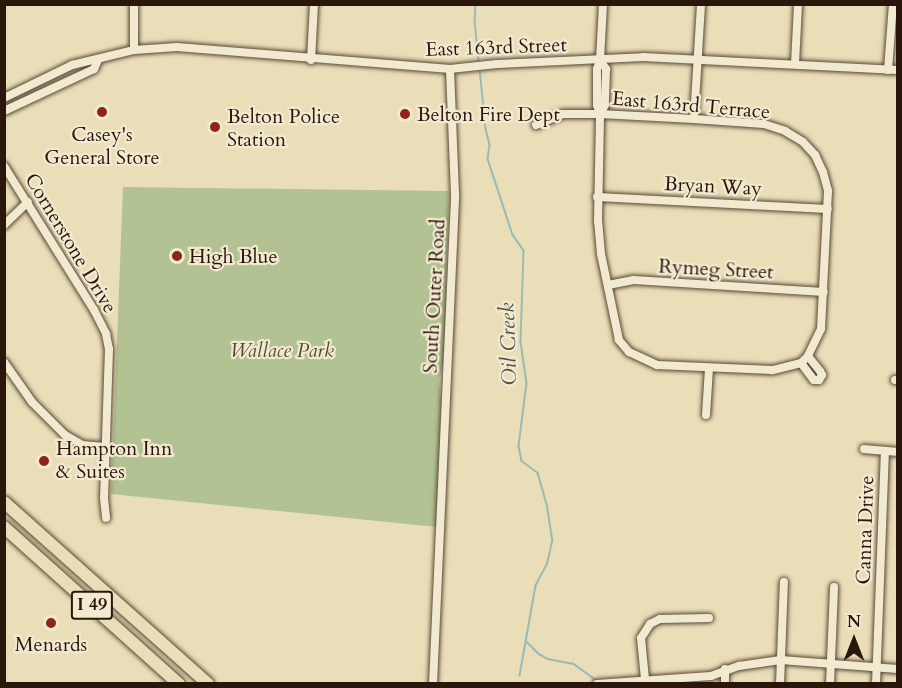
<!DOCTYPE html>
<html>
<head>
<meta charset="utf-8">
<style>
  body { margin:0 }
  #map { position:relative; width:902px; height:688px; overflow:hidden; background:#eadeb8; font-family:Cardo,serif }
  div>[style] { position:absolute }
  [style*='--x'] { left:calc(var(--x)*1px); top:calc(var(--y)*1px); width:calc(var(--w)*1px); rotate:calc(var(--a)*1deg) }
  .green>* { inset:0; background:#b2c292 }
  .stream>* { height:1.5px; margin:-0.75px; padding:0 0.75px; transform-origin:0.75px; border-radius:0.75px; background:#99bbb6 }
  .roads { filter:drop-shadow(0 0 2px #5a4836) drop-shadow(0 0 2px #5a4836) }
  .minor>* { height:8px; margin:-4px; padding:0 4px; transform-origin:4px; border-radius:4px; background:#f1ead1 }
  .highway>* { height:12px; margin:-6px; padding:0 6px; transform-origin:6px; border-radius:6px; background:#eadeb8 }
  .dots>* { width:16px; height:16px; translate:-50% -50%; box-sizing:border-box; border:3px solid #f1ead1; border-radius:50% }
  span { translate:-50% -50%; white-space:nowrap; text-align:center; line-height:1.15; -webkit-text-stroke:4.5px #f1ead1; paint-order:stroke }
  .shield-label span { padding:2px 4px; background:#f1ead1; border:2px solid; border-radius:4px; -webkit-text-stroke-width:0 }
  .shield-label { font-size:18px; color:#2a160b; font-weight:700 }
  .street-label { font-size:20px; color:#2a160b }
  .poi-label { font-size:20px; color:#2a160b }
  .left { translate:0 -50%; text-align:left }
  .park-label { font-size:20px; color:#534a34; font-style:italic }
  .water-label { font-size:21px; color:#515047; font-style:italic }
  .frame { position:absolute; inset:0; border:6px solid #2a160b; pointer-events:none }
  .north { position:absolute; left:824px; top:610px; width:60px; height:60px; -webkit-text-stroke:4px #f1ead1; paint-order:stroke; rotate:0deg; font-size:16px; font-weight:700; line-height:24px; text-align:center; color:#2a160b }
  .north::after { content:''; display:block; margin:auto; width:21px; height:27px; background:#2a160b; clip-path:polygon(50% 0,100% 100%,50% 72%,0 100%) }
</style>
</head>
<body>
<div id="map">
  <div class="green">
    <i style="clip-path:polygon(123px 187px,449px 191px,444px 361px,439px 380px,441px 405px,437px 527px,111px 494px)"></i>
  </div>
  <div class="stream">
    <i style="--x:476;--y:4;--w:17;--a:93"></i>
    <i style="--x:475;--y:21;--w:40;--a:84.3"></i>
    <i style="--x:480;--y:69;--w:60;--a:84.3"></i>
    <i style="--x:486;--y:129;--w:16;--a:76"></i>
    <i style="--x:490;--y:145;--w:14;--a:98"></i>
    <i style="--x:488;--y:159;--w:80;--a:71.8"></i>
    <i style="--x:513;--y:235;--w:19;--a:55"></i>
    <i style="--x:524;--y:251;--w:91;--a:91.9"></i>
    <i style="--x:521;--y:342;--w:41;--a:81.7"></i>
    <i style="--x:527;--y:383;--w:64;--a:97.2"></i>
    <i style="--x:519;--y:446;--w:15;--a:79"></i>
    <i style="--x:522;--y:461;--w:20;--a:37"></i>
    <i style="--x:538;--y:473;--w:32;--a:74"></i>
    <i style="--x:547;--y:504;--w:36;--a:81"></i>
    <i style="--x:553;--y:540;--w:26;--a:103"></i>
    <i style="--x:547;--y:565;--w:24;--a:118"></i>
    <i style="--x:536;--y:586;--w:91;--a:100.1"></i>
    <i style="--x:526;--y:641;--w:18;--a:45"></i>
    <i style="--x:539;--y:654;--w:10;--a:29"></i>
    <i style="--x:548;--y:659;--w:26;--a:11"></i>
    <i style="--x:574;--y:664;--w:27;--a:36"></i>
  </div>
  <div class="roads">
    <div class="minor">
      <i style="--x:134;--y:4;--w:46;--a:90"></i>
      <i style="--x:311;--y:60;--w:56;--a:-86.9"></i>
      <i style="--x:600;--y:60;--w:11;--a:56"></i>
      <i style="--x:606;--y:69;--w:36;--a:92"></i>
      <i style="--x:605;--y:105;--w:10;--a:119"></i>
      <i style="--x:795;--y:64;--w:60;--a:-87.1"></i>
      <i style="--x:888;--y:70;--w:66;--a:-85.7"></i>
      <i style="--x:4;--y:98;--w:76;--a:-25.9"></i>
      <i style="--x:72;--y:65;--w:64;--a:-13.6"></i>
      <i style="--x:134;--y:50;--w:43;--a:-4"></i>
      <i style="--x:177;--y:47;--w:274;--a:4.6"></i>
      <i style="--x:450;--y:69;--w:47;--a:-6.1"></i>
      <i style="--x:497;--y:64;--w:146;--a:-2.7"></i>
      <i style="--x:643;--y:57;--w:255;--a:2.9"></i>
      <i style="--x:4;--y:111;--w:99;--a:-25"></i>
      <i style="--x:94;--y:69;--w:10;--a:-66"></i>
      <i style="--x:694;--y:119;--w:115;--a:-86.5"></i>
      <i style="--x:536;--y:125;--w:29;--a:-22"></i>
      <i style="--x:563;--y:114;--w:37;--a:0"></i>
      <i style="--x:600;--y:114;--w:94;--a:3"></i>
      <i style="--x:694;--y:119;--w:70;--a:4.1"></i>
      <i style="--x:764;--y:124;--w:22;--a:18"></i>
      <i style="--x:785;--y:131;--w:21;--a:31"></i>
      <i style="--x:803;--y:142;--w:18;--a:47"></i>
      <i style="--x:815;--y:155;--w:19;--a:65"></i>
      <i style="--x:823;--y:172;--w:20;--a:75"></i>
      <i style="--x:828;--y:191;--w:138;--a:92.9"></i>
      <i style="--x:821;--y:329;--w:30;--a:116"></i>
      <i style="--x:808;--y:356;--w:10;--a:135"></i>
      <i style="--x:801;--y:363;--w:30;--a:166"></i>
      <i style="--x:772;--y:370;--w:115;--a:-177.5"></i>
      <i style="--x:657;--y:365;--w:31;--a:-155"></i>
      <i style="--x:629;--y:352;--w:16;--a:-130"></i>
      <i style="--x:619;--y:340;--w:88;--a:-101.8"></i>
      <i style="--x:601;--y:254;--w:33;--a:-95"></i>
      <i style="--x:598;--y:221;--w:107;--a:-88.9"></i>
      <i style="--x:600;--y:114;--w:9;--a:-108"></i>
      <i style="--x:597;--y:105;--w:36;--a:-90"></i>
      <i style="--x:597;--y:69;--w:9;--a:-72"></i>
      <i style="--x:600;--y:60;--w:56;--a:-86.9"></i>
      <i style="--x:4;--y:166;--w:170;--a:58"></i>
      <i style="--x:94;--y:310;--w:27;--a:63"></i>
      <i style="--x:106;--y:334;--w:15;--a:79"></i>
      <i style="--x:109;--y:349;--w:149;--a:91.9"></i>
      <i style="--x:104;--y:498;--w:20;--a:84"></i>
      <i style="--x:597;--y:197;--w:231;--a:3"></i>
      <i style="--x:4;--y:225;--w:33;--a:-44"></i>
      <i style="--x:608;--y:285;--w:26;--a:-11"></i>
      <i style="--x:634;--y:280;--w:190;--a:3.6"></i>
      <i style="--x:4;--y:362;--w:49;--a:55"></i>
      <i style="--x:32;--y:402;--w:47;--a:45"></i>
      <i style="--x:65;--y:435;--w:20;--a:30"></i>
      <i style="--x:82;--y:445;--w:23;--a:5"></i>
      <i style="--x:801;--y:363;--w:21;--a:53"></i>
      <i style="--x:814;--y:380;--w:5;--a:0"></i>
      <i style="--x:819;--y:380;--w:6;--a:-59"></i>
      <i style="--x:822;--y:375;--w:4;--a:-117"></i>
      <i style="--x:820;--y:371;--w:19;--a:-129"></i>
      <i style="--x:895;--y:380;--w:3;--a:0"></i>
      <i style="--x:706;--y:415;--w:47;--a:-86.3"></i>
      <i style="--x:864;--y:449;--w:34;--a:5"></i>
      <i style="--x:645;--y:679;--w:41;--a:-95.6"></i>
      <i style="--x:641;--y:638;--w:17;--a:-57"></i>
      <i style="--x:650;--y:624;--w:11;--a:-27"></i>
      <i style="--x:660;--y:619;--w:49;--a:-1.2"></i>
      <i style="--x:433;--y:684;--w:490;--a:-87.4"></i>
      <i style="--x:455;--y:194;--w:125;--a:-92.3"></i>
      <i style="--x:597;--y:684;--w:114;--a:-4"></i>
      <i style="--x:711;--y:676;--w:30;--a:-20"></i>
      <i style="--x:739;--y:666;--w:42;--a:-8.1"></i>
      <i style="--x:781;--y:660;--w:117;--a:4.4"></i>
      <i style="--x:725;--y:684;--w:15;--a:-90"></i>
      <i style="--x:780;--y:684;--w:102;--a:-87.8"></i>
      <i style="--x:830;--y:684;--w:97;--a:-87.6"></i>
      <i style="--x:876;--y:684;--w:233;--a:-87.8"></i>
    </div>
    <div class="highway">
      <i style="--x:4;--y:502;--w:273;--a:41.7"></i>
      <i style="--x:4;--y:527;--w:235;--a:41.9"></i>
    </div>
  </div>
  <div class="dots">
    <i style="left:102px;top:112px;background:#8f2418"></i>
    <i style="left:405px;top:114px;background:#8f2418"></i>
    <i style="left:215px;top:127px;background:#8f2418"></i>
    <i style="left:177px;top:256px;background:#8f2418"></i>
    <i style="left:44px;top:461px;background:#8f2418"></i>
    <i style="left:51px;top:623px;background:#8f2418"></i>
  </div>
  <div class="shield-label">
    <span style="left:92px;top:605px">I 49</span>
  </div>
  <div class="street-label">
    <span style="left:496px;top:47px;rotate:-2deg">East 163rd Street</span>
    <span style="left:691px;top:105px;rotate:5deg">East 163rd Terrace</span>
    <span style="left:713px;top:186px;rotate:3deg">Bryan Way</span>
    <span style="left:71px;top:243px;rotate:59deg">Cornerstone Drive</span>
    <span style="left:716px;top:269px;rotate:3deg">Rymeg Street</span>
    <span style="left:434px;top:296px;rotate:-87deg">South Outer Road</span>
    <span style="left:865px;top:530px;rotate:-88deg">Canna Drive</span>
  </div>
  <div class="poi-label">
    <span class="left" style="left:417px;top:114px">Belton Fire Dept</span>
    <span class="left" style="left:227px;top:128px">Belton Police<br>Station</span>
    <span style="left:102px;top:146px">Casey's<br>General Store</span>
    <span class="left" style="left:189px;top:256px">High Blue</span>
    <span class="left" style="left:56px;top:460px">Hampton Inn<br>&amp; Suites</span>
    <span style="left:51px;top:644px">Menards</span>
  </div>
  <div class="park-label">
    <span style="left:282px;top:350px">Wallace Park</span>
  </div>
  <div class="water-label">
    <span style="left:509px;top:344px;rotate:-92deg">Oil Creek</span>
  </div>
  <div class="frame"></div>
  <div class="north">N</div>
</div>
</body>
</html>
